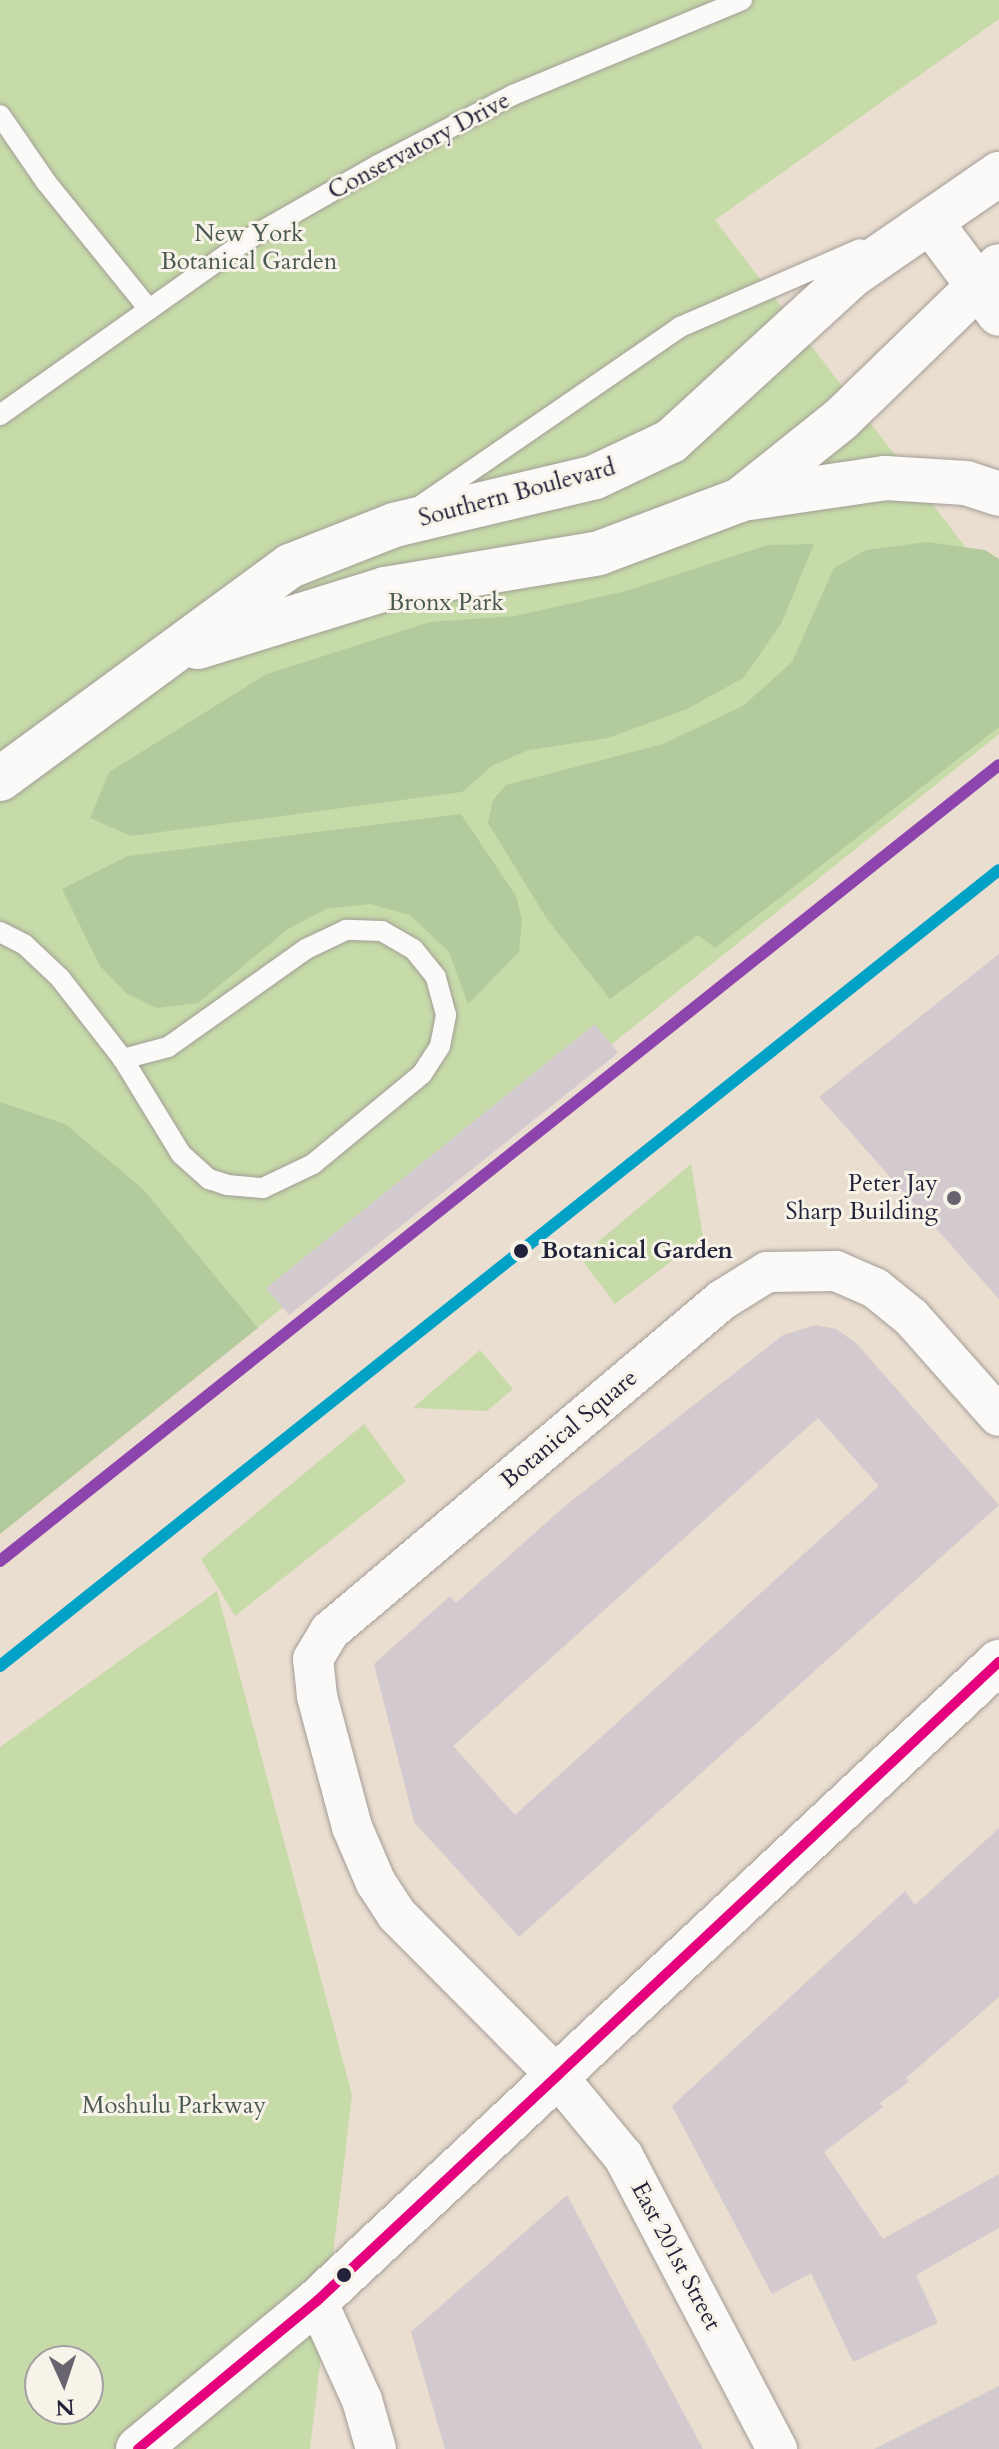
<!DOCTYPE html>
<html>
<head>
<meta charset="utf-8">
<style>
  body { margin:0 }
  #map { position:relative; width:999px; height:2449px; overflow:hidden; background:#eaded0; font-family:Cardo,serif }
  div>[style] { position:absolute }
  [style*='--x'] { left:calc(var(--x)*1px); top:calc(var(--y)*1px); width:calc(var(--w)*1px); rotate:calc(var(--a)*1deg) }
  .green>* { inset:0; background:#c6dba8 }
  .forest>* { inset:0; background:#b3ca9d }
  .building>* { inset:0; background:#d2cace }
  .roads { filter:drop-shadow(0 0 2px #a39d97) drop-shadow(0 0 2px #a39d97) }
  .lane>* { height:20px; margin:-10px; padding:0 10px; transform-origin:10px; border-radius:10px; background:#fcfaf8 }
  .street>* { height:40px; margin:-20px; padding:0 20px; transform-origin:20px; border-radius:20px; background:#fcfaf8 }
  .secondary>* { height:44px; margin:-22px; padding:0 22px; transform-origin:22px; border-radius:22px; background:#fcfaf8 }
  .primary>* { height:44px; margin:-22px; padding:0 22px; transform-origin:22px; border-radius:22px; background:#fcfaf8 }
  .bus-1>* { height:10px; margin:-5px; padding:0 5px; transform-origin:5px; border-radius:5px; background:#e5007d }
  .rail-1>* { height:12px; margin:-6px; padding:0 6px; transform-origin:6px; border-radius:6px; background:#8e44ad }
  .rail-2>* { height:12px; margin:-6px; padding:0 6px; transform-origin:6px; border-radius:6px; background:#02a2c7 }
  .dots>* { width:22px; height:22px; translate:-50% -50%; box-sizing:border-box; border:4px solid #f7f3e8; border-radius:50% }
  span { translate:-50% -50%; white-space:nowrap; text-align:center; line-height:1.15; -webkit-text-stroke:6px #f7f3e8; paint-order:stroke }
  .street-label { font-size:24px; color:#22223b }
  .park-label { font-size:24px; color:#4a5952 }
  .poi-label { font-size:24px; color:#22223b }
  .right { translate:-100% -50%; text-align:right }
  .stop-label { font-size:24px; color:#22223b; font-weight:700 }
  .left { translate:0 -50%; text-align:left }
  .north { position:absolute; left:24px; top:2345px; width:80px; height:80px; box-sizing:border-box; background:#f7f3e8; border:2px solid #a29fa3; border-radius:50%; rotate:177deg; font-size:22px; font-weight:700; line-height:32px; text-align:center; color:#22223b }
  .north::after { content:''; display:block; margin:auto; width:28px; height:36px; background:#68646f; clip-path:polygon(50% 0,100% 100%,50% 72%,0 100%) }
</style>
</head>
<body>
<div id="map">
  <div class="green">
    <i style="clip-path:polygon(0 0,999px 0,999px 19px,715px 220px,999px 591px,999px 734px,0 1534px)"></i>
    <i style="clip-path:polygon(691px 1164px,703px 1237px,615px 1304px,580px 1257px)"></i>
    <i style="clip-path:polygon(480px 1350px,513px 1389px,487px 1411px,413px 1408px)"></i>
    <i style="clip-path:polygon(364px 1424px,406px 1481px,235px 1616px,201px 1559px)"></i>
    <i style="clip-path:polygon(evenodd,217px 1591px,352px 2095px,310px 2449px,0 2449px,0 1747px,217px 1591px,40px 2361px,88px 2361px,88px 2409px,40px 2409px,40px 2361px)"></i>
  </div>
  <div class="forest">
    <i style="clip-path:polygon(927px 542px,985px 550px,999px 559px,999px 727px,715px 948px,698px 935px,610px 999px,547px 919px,488px 823px,493px 800px,506px 785px,663px 744px,743px 706px,792px 662px,834px 568px,866px 550px)"></i>
    <i style="clip-path:polygon(814px 544px,781px 624px,743px 678px,687px 709px,608px 738px,529px 750px,493px 765px,462px 792px,131px 836px,90px 818px,109px 772px,267px 674px,430px 622px,515px 616px,626px 591px,768px 545px)"></i>
    <i style="clip-path:polygon(461px 814px,516px 896px,522px 919px,519px 952px,468px 1004px,449px 952px,410px 915px,370px 904px,326px 909px,288px 929px,198px 1003px,157px 1008px,127px 994px,100px 966px,62px 889px,128px 856px)"></i>
    <i style="clip-path:polygon(0 1102px,65px 1124px,143px 1189px,258px 1328px,0 1534px)"></i>
  </div>
  <div class="building">
    <i style="clip-path:polygon(999px 954px,999px 1299px,819px 1097px)"></i>
    <i style="clip-path:polygon(595px 1024px,618px 1053px,289px 1315px,266px 1288px)"></i>
    <i style="clip-path:polygon(evenodd,816px 1325px,836px 1329px,856px 1343px,999px 1505px,519px 1937px,414px 1822px,374px 1664px,450px 1596px,456px 1603px,565px 1506px,783px 1335px,816px 1325px,818px 1418px,879px 1486px,515px 1815px,453px 1746px,818px 1418px)"></i>
    <i style="clip-path:polygon(999px 1828px,999px 1997px,906px 2078px,909px 2082px,880px 2103px,883px 2107px,824px 2152px,883px 2239px,999px 2174px,999px 2228px,916px 2275px,938px 2323px,853px 2362px,811px 2273px,772px 2294px,672px 2106px,905px 1891px,915px 1905px)"></i>
    <i style="clip-path:polygon(567px 2195px,653px 2356px,703px 2449px,445px 2449px,411px 2332px)"></i>
    <i style="clip-path:polygon(999px 2386px,999px 2449px,874px 2449px)"></i>
  </div>
  <div class="roads">
    <div class="lane">
      <i style="--x:0;--y:115;--w:81;--a:55.5"></i>
      <i style="--x:46;--y:182;--w:164;--a:51"></i>
      <i style="--x:0;--y:415;--w:306;--a:-35.3"></i>
      <i style="--x:250;--y:238;--w:147;--a:-29.7"></i>
      <i style="--x:378;--y:165;--w:152;--a:-27.4"></i>
      <i style="--x:513;--y:95;--w:248;--a:-22.5"></i>
      <i style="--x:420;--y:506;--w:316;--a:-34.5"></i>
      <i style="--x:680;--y:327;--w:196;--a:-23.4"></i>
      <i style="--x:0;--y:932;--w:27;--a:27"></i>
      <i style="--x:24;--y:944;--w:50;--a:43.4"></i>
      <i style="--x:60;--y:978;--w:103;--a:52.1"></i>
      <i style="--x:123;--y:1059;--w:111;--a:58.6"></i>
      <i style="--x:181;--y:1154;--w:38;--a:42"></i>
      <i style="--x:209;--y:1179;--w:19;--a:18"></i>
      <i style="--x:227;--y:1185;--w:36;--a:5"></i>
      <i style="--x:263;--y:1188;--w:55;--a:-25.6"></i>
      <i style="--x:313;--y:1164;--w:141;--a:-39.5"></i>
      <i style="--x:422;--y:1074;--w:33;--a:-57"></i>
      <i style="--x:440;--y:1046;--w:32;--a:-79"></i>
      <i style="--x:446;--y:1015;--w:39;--a:-105"></i>
      <i style="--x:436;--y:977;--w:36;--a:-129"></i>
      <i style="--x:413;--y:949;--w:36;--a:-150"></i>
      <i style="--x:382;--y:931;--w:36;--a:-178"></i>
      <i style="--x:346;--y:930;--w:44;--a:154.6"></i>
      <i style="--x:306;--y:949;--w:169;--a:144.6"></i>
      <i style="--x:168;--y:1047;--w:47;--a:165.1"></i>
    </div>
    <div class="street">
      <i style="--x:317;--y:2301;--w:109;--a:65.6"></i>
      <i style="--x:362;--y:2400;--w:51;--a:74.1"></i>
      <i style="--x:777;--y:2449;--w:331;--a:-117.7"></i>
      <i style="--x:623;--y:2156;--w:105;--a:-129.6"></i>
      <i style="--x:556;--y:2075;--w:226;--a:-134.8"></i>
      <i style="--x:397;--y:1915;--w:38;--a:-123"></i>
      <i style="--x:376;--y:1883;--w:61;--a:-113.2"></i>
      <i style="--x:352;--y:1827;--w:136;--a:-105"></i>
      <i style="--x:317;--y:1696;--w:37;--a:-96"></i>
      <i style="--x:313;--y:1659;--w:33;--a:-59"></i>
      <i style="--x:330;--y:1631;--w:513;--a:-40.18"></i>
      <i style="--x:722;--y:1300;--w:53;--a:-31.9"></i>
      <i style="--x:767;--y:1272;--w:69;--a:-0.8"></i>
      <i style="--x:836;--y:1271;--w:43;--a:23.6"></i>
      <i style="--x:875;--y:1288;--w:46;--a:38.9"></i>
      <i style="--x:911;--y:1317;--w:132;--a:48.4"></i>
    </div>
    <div class="secondary">
      <i style="--x:932;--y:224;--w:112;--a:53.3"></i>
      <i style="--x:138;--y:2449;--w:232;--a:-39.6"></i>
      <i style="--x:317;--y:2301;--w:935;--a:-43.14"></i>
    </div>
    <div class="primary">
      <i style="--x:750;--y:498;--w:136;--a:-8.4"></i>
      <i style="--x:885;--y:478;--w:81;--a:3.5"></i>
      <i style="--x:966;--y:483;--w:35;--a:18"></i>
      <i style="--x:198;--y:647;--w:196;--a:-17.2"></i>
      <i style="--x:385;--y:589;--w:217;--a:-9.5"></i>
      <i style="--x:599;--y:553;--w:151;--a:-20.6"></i>
      <i style="--x:740;--y:500;--w:128;--a:-38.7"></i>
      <i style="--x:840;--y:420;--w:221;--a:-44.1"></i>
      <i style="--x:0;--y:779;--w:360;--a:-36.3"></i>
      <i style="--x:290;--y:566;--w:112;--a:-21.5"></i>
      <i style="--x:394;--y:525;--w:207;--a:-13.4"></i>
      <i style="--x:595;--y:477;--w:84;--a:-25.3"></i>
      <i style="--x:671;--y:441;--w:244;--a:-42.5"></i>
      <i style="--x:851;--y:276;--w:180;--a:-34.6"></i>
    </div>
  </div>
  <div class="bus-1">
    <i style="--x:138;--y:2449;--w:232;--a:-39.6"></i>
    <i style="--x:317;--y:2301;--w:935;--a:-43.14"></i>
  </div>
  <div class="rail-1">
    <i style="--x:0;--y:1561;--w:1277;--a:-38.55"></i>
  </div>
  <div class="rail-2">
    <i style="--x:0;--y:1666;--w:1277;--a:-38.55"></i>
  </div>
  <div class="dots">
    <i style="left:954px;top:1198px;background:#68646f"></i>
    <i style="left:521px;top:1251px;background:#22223b"></i>
    <i style="left:344px;top:2275px;background:#22223b"></i>
  </div>
  <div class="street-label">
    <span style="left:419px;top:146px;rotate:-28deg">Conservatory Drive</span>
    <span style="left:517px;top:493px;rotate:-15deg">Southern Boulevard</span>
    <span style="left:569px;top:1429px;rotate:-40deg">Botanical Square</span>
    <span style="left:676px;top:2256px;rotate:62deg">East 201st Street</span>
  </div>
  <div class="park-label">
    <span style="left:249px;top:248px">New York<br>Botanical Garden</span>
    <span style="left:446px;top:603px">Bronx Park</span>
    <span style="left:174px;top:2106px">Moshulu Parkway</span>
  </div>
  <div class="poi-label">
    <span class="right" style="left:938px;top:1198px">Peter Jay<br>Sharp Building</span>
  </div>
  <div class="stop-label">
    <span class="left" style="left:541px;top:1251px">Botanical Garden</span>
  </div>
  <div class="north">N</div>
</div>
</body>
</html>
